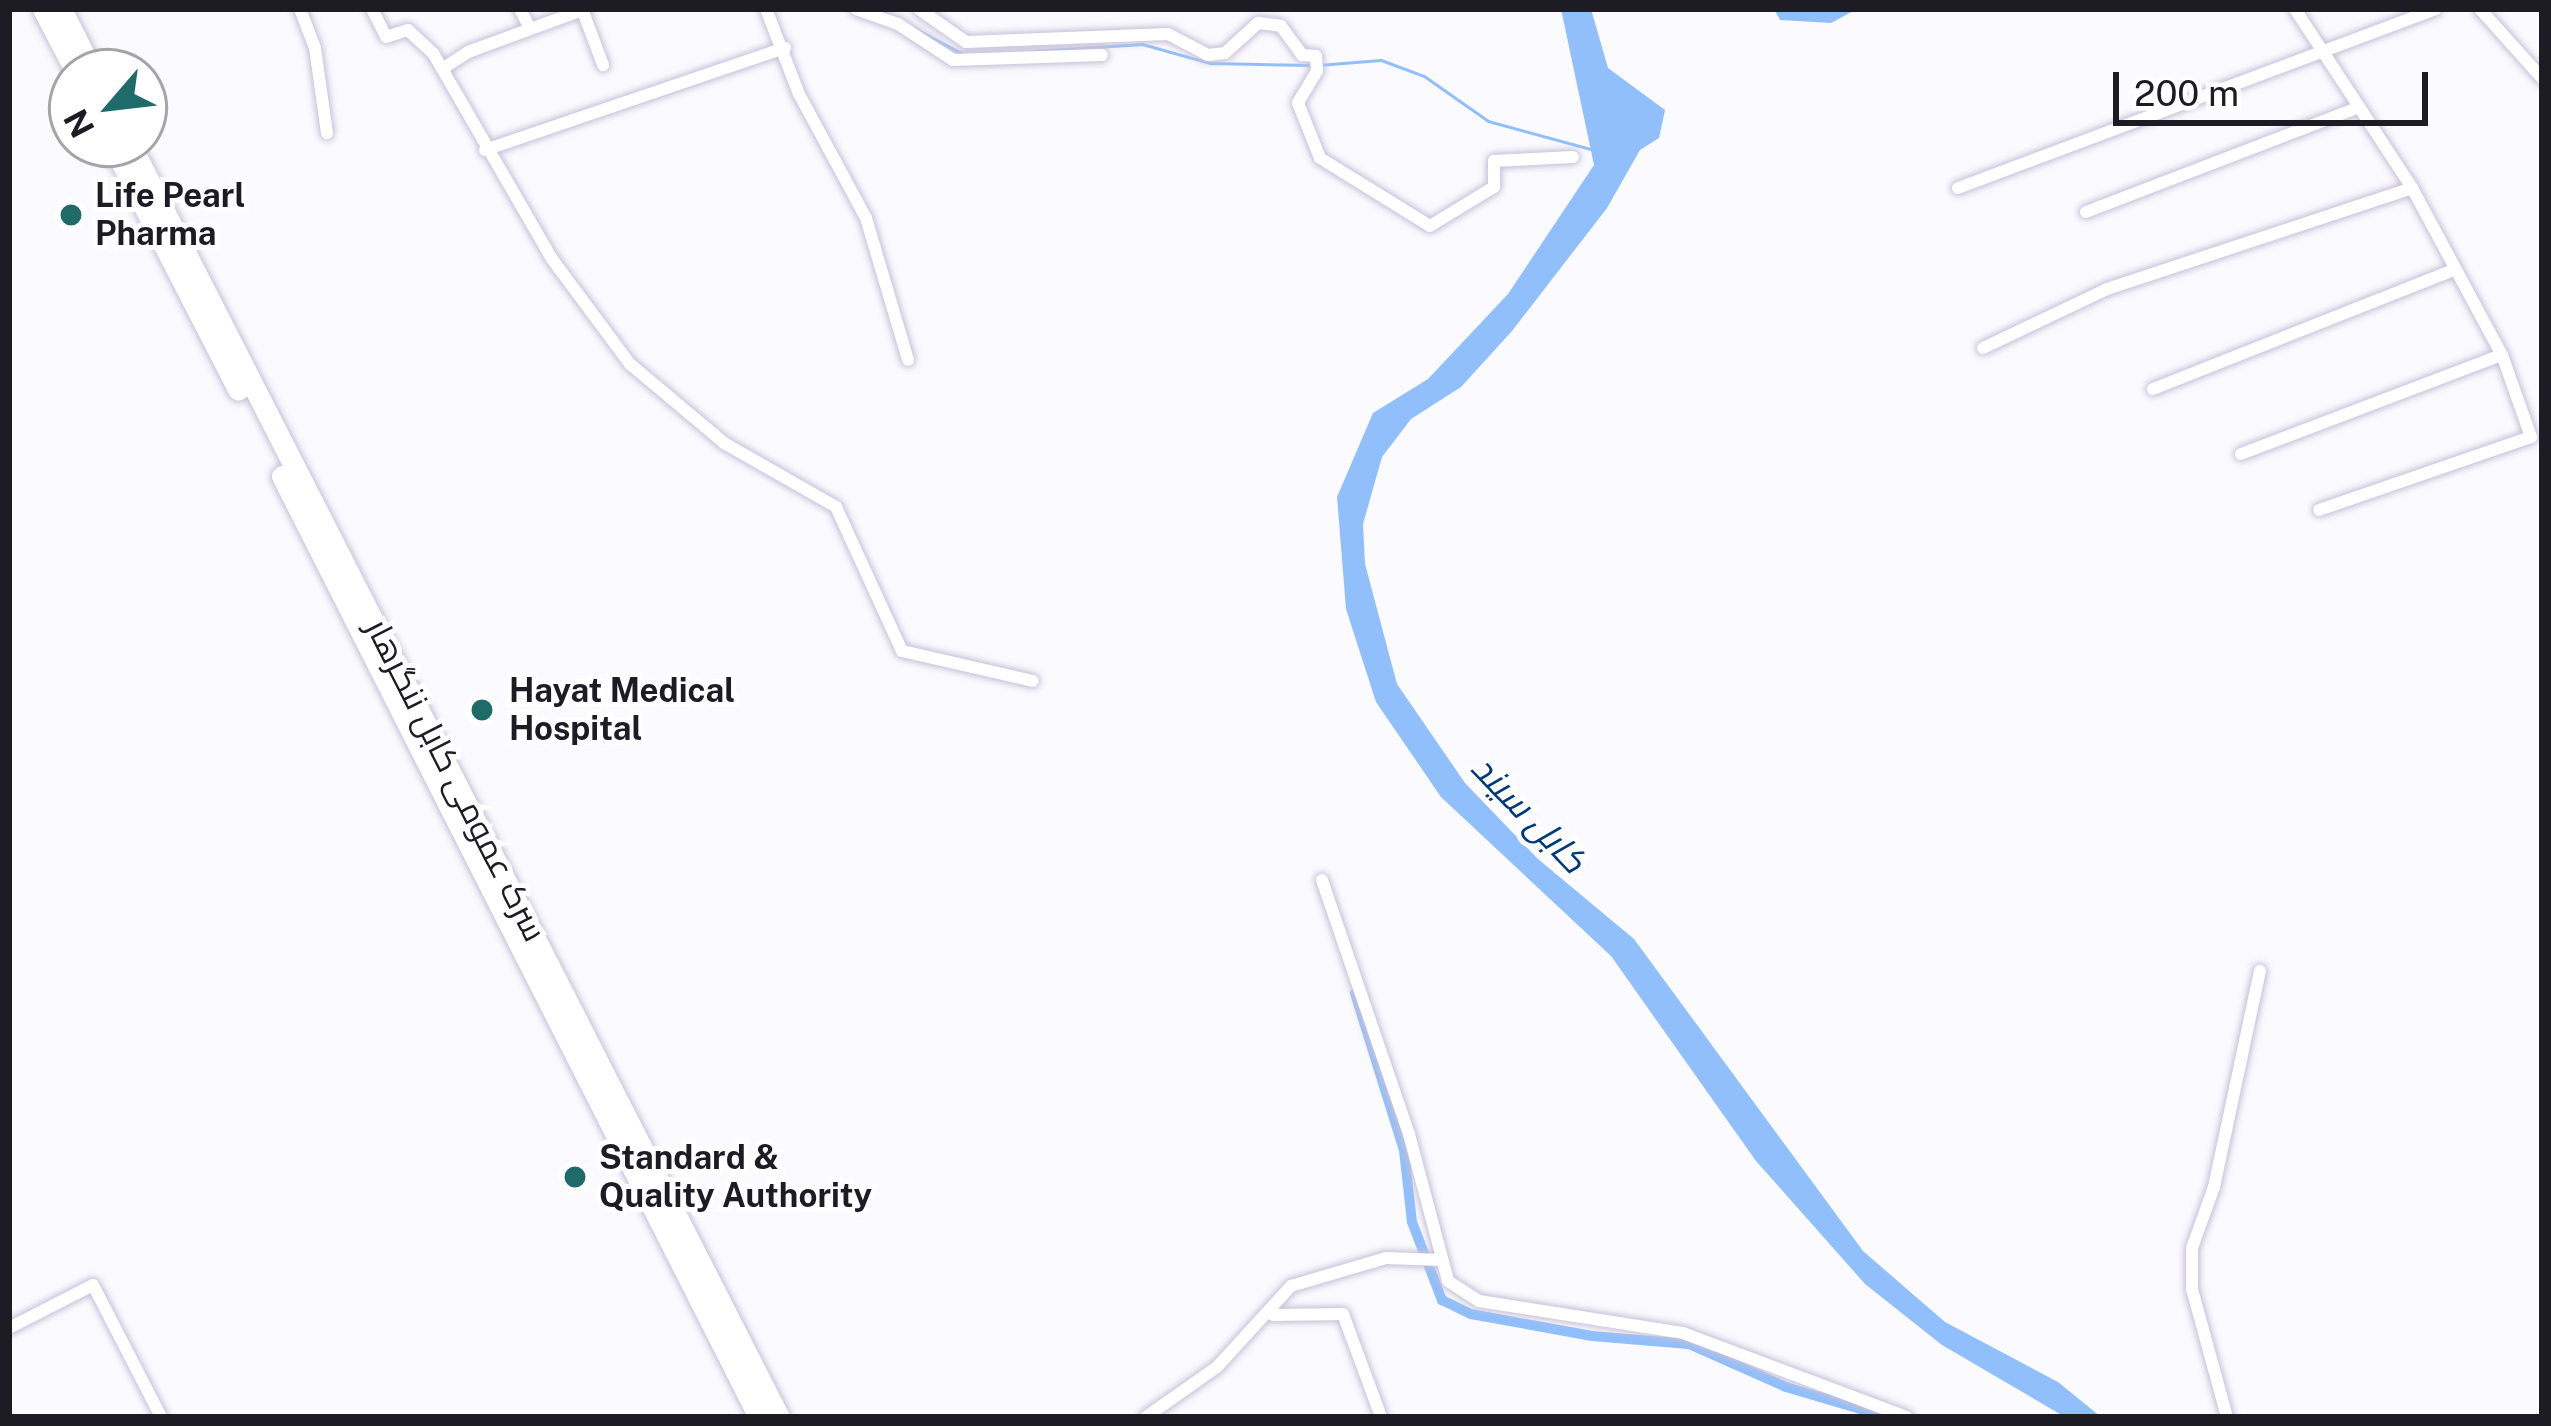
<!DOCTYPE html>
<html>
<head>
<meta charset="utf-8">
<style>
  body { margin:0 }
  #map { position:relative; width:2551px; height:1426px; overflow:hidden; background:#fbfafe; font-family:"Public Sans",Cairo,sans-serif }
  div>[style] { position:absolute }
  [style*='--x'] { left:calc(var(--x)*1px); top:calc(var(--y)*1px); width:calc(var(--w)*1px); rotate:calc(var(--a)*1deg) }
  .water>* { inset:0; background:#91bffb }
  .stream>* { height:3px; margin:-1.5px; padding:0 1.5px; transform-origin:1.5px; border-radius:1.5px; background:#91bffb }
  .canal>* { height:10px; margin:-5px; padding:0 5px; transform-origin:5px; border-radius:5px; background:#91bffb }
  .roads { filter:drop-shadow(0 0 3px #c7c1d8) drop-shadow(0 0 3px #c7c1d8) }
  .minor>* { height:12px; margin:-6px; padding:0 6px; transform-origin:6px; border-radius:6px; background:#fff }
  .trunk>* { height:21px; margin:-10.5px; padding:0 10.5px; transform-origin:10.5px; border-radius:10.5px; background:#fff }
  .dots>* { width:33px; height:33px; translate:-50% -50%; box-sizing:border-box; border:6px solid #fff; border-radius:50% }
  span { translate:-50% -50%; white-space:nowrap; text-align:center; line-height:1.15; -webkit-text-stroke:10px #fff; paint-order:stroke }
  .poi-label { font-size:33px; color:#1d1b23; font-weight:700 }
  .left { translate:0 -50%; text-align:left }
  .street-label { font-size:33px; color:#1d1b23 }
  .water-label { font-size:36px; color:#003a7a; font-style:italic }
  .frame { position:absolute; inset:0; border:12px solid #1d1b23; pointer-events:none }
  .north { position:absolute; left:48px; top:48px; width:120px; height:120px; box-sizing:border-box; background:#fff; border:3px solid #a5a4a7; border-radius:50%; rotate:242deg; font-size:33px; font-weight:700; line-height:48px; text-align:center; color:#1d1b23 }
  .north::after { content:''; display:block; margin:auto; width:42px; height:54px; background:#1f6b6a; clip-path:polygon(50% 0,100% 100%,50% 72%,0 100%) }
  .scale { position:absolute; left:2113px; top:72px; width:315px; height:54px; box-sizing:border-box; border:6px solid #1d1b23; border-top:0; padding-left:15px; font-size:36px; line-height:42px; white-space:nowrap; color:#1d1b23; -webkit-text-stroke:9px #fff; paint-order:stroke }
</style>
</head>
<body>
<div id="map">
  <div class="water">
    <i style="clip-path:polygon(1561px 9px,1591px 9px,1608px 68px,1665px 110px,1659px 138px,1640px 150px,1607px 208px,1512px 331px,1461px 387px,1411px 419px,1382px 457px,1363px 524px,1365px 564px,1397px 684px,1465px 783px,1538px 859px,1634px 939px,1863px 1251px,1945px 1322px,2058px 1382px,2101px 1417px,2065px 1417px,1942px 1345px,1865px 1284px,1756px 1161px,1611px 956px,1441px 797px,1376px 702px,1346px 609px,1337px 497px,1373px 413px,1428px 379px,1508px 294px,1594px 165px)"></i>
    <i style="clip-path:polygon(1774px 9px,1857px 9px,1831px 23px,1780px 20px)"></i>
  </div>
  <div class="stream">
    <i style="--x:877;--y:9;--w:99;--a:27.6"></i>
    <i style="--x:1034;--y:51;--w:108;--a:-3.7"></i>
    <i style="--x:1142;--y:44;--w:71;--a:15.6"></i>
    <i style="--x:1210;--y:63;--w:99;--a:1.2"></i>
    <i style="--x:1318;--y:65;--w:63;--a:-4.5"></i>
    <i style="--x:1381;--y:60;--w:46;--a:20.4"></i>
    <i style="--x:1424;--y:76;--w:78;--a:35.1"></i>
    <i style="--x:1488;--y:121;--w:110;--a:15.3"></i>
  </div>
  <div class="canal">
    <i style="--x:1355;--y:993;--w:164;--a:72.7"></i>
    <i style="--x:1404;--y:1150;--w:72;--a:83.7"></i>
    <i style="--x:1412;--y:1222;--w:84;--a:69"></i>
    <i style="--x:1442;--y:1300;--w:32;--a:26"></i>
    <i style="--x:1471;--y:1314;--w:123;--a:10.3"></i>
    <i style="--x:1592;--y:1336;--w:97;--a:4.7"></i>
    <i style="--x:1689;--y:1344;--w:106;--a:23.9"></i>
    <i style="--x:1786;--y:1387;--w:106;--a:16.4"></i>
  </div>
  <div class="roads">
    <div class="minor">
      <i style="--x:300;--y:9;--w:42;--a:69"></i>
      <i style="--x:315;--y:48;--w:86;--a:82"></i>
      <i style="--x:372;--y:9;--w:31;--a:63"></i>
      <i style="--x:386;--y:37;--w:23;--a:-18"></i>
      <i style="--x:408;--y:30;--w:34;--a:43"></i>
      <i style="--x:433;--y:53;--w:238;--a:60"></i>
      <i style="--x:552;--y:259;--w:131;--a:53.4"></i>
      <i style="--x:630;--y:364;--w:123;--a:40"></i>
      <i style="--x:724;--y:443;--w:129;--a:29.7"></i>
      <i style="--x:836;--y:507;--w:158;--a:65.4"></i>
      <i style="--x:902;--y:651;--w:134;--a:12.9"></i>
      <i style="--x:520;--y:9;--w:22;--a:63"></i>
      <i style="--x:582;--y:9;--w:60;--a:69.4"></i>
      <i style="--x:766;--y:9;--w:91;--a:68.8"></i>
      <i style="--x:799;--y:94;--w:141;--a:61.6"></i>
      <i style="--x:866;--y:218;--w:148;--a:73.5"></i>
      <i style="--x:856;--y:9;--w:45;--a:19.7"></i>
      <i style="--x:898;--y:24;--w:66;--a:33.2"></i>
      <i style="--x:953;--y:60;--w:149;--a:-1.9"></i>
      <i style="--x:919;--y:9;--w:57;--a:35.1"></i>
      <i style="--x:966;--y:42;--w:202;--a:-2.3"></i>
      <i style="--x:1168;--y:34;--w:45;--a:27.7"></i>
      <i style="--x:1208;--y:55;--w:17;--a:-7"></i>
      <i style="--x:1225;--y:53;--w:45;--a:-42.3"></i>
      <i style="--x:1258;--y:23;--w:23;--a:7"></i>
      <i style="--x:1281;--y:26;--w:36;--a:54"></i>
      <i style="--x:1302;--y:55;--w:14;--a:4"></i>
      <i style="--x:1316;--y:56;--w:15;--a:86"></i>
      <i style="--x:1317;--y:71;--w:37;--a:121"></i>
      <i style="--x:1298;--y:103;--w:59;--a:68.2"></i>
      <i style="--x:1320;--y:158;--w:129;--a:31.7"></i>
      <i style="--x:1430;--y:226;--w:75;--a:-31.4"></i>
      <i style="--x:1494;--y:187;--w:26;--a:-90"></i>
      <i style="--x:1494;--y:161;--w:79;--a:-2.9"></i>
      <i style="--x:2295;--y:9;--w:214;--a:56.8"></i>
      <i style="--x:2412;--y:188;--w:190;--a:61.7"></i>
      <i style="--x:2502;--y:355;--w:87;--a:70.5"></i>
      <i style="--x:2531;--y:437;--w:224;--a:161"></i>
      <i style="--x:2480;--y:9;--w:93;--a:48.1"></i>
      <i style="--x:442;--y:69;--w:31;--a:-33"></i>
      <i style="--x:468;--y:52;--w:125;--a:-20.2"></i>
      <i style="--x:485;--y:150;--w:317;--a:-18.8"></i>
      <i style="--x:1958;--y:188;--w:510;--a:-20.53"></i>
      <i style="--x:2086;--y:212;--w:293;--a:-21"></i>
      <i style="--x:1983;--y:348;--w:137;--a:-25.4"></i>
      <i style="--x:2107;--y:289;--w:321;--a:-18.3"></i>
      <i style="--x:2153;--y:389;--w:323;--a:-21.6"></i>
      <i style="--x:2241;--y:454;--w:279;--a:-20.8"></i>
      <i style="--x:1322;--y:880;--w:268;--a:71.1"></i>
      <i style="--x:1409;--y:1134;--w:152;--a:75.1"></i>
      <i style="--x:1448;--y:1281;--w:37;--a:33"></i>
      <i style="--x:1479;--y:1301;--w:206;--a:8.9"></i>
      <i style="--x:1683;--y:1333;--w:239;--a:20.6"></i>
      <i style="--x:1273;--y:1315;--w:70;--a:-0.8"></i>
      <i style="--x:1343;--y:1314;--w:110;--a:69.7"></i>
      <i style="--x:9;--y:1328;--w:94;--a:-27.1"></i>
      <i style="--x:93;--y:1285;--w:148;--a:62.7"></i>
      <i style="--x:1146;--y:1417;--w:87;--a:-35.2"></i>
      <i style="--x:1217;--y:1367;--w:110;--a:-47.6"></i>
      <i style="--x:1291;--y:1286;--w:99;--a:-16.4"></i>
      <i style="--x:1386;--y:1258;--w:55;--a:2.1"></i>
      <i style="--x:2227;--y:1417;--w:133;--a:-105.3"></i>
      <i style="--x:2192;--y:1289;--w:41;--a:-90"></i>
      <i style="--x:2192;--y:1248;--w:65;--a:-70.2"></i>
      <i style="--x:2214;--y:1187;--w:221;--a:-78"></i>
    </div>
    <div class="trunk">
      <i style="--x:43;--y:9;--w:71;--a:62.4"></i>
      <i style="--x:61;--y:9;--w:71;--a:63.1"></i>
      <i style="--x:112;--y:144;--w:276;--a:62.8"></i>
      <i style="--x:130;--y:144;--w:1429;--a:62.99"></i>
      <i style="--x:282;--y:476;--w:1055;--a:63.12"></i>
    </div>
  </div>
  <div class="dots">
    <i style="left:71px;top:215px;background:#1f6b6a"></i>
    <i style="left:482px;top:710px;background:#1f6b6a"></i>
    <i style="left:575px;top:1177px;background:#1f6b6a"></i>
  </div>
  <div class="poi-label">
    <span class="left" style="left:95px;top:215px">Life Pearl<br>Pharma</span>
    <span class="left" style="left:509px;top:710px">Hayat Medical<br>Hospital</span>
    <span class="left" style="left:599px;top:1177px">Standard &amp;<br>Quality Authority</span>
  </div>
  <div class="street-label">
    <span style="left:456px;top:780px;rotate:63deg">سرک عمومی کابل ننگرهار</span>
  </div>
  <div class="water-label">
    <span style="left:1529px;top:814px;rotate:46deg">کابل سيند</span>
  </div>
  <div class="frame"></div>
  <div class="north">N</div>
  <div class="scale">200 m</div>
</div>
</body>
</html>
